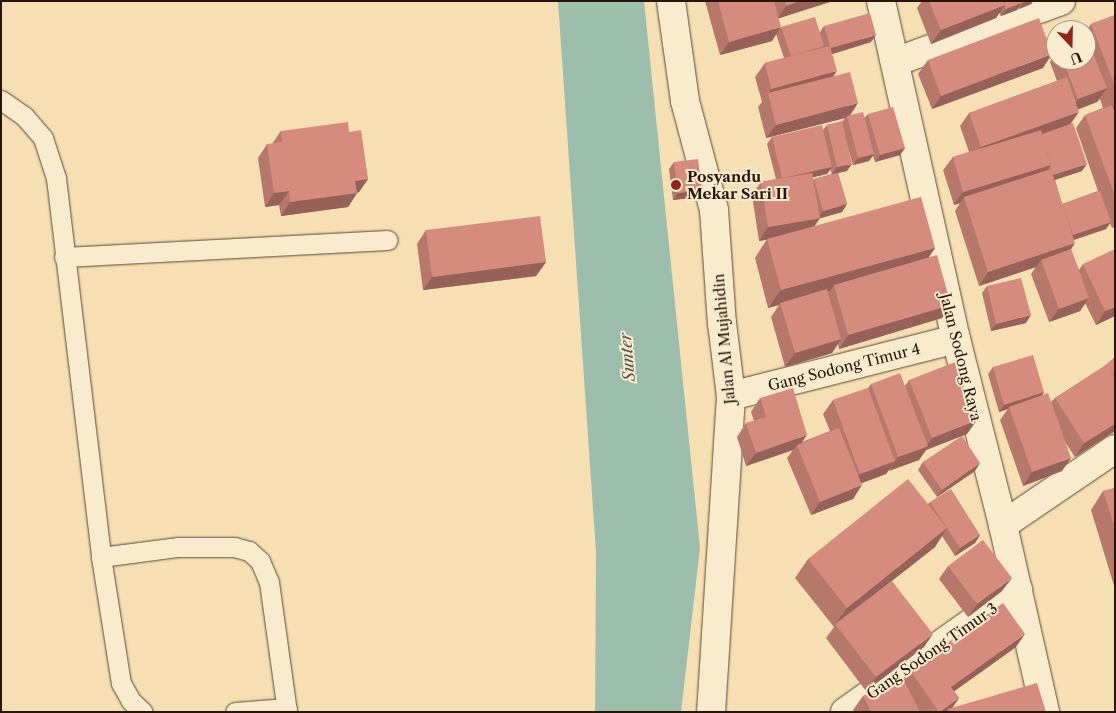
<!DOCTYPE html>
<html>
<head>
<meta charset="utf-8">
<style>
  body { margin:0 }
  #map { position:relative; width:1116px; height:713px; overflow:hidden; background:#f6e0b3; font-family:"Libre Caslon Text",serif }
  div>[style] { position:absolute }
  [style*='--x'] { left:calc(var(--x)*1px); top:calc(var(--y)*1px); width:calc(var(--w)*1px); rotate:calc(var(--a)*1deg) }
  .water>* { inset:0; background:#9dbdad }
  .roads { filter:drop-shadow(0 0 1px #5c4733) drop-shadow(0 0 1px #5c4733) }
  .service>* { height:19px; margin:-9.5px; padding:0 9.5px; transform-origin:9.5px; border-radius:9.5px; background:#f9ebce }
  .minor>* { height:28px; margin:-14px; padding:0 14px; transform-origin:14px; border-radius:14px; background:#f9ebce }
  .wall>* { inset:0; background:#b7786c }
  .shaded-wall>* { inset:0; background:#956158 }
  .building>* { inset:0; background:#d58b7e }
  .dots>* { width:14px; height:14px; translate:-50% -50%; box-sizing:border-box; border:2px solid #f9ebce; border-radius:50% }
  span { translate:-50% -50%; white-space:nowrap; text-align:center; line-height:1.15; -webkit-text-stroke:4px #f9ebce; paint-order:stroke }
  .poi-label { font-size:15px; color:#281408; font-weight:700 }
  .left { translate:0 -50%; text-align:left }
  .street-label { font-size:15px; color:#281408 }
  .water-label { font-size:16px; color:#514f42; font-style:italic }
  .frame { position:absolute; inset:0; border:2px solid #281408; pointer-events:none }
  .north { position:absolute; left:1046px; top:20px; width:50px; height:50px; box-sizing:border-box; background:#f9ebce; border:1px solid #a5957f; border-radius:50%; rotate:159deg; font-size:14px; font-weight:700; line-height:20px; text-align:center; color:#281408 }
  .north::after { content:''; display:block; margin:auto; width:18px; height:22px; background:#8f2418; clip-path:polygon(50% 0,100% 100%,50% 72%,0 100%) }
</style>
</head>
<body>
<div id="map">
  <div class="water">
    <i style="clip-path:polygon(558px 1px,644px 1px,700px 548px,681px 712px,595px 712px,596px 552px)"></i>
  </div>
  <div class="roads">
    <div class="service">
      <i style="--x:1;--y:100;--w:28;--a:35"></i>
      <i style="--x:24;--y:116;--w:29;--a:49"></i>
      <i style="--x:43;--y:138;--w:42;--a:72"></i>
      <i style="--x:56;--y:178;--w:382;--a:83.2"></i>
      <i style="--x:101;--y:557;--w:78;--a:-7.4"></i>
      <i style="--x:178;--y:547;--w:56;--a:0"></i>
      <i style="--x:234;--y:547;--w:16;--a:15"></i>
      <i style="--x:249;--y:551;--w:15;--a:42"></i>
      <i style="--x:260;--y:561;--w:23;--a:67"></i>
      <i style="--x:269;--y:582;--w:131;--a:82.1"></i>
      <i style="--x:64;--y:257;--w:324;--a:-3"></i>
      <i style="--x:101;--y:557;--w:128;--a:81"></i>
      <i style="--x:121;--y:683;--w:21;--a:61"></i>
      <i style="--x:131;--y:701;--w:16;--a:43"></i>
      <i style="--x:235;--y:712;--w:52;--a:-4.4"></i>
    </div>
    <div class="minor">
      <i style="--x:671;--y:1;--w:101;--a:82"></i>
      <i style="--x:685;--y:101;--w:113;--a:75.1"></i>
      <i style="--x:714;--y:210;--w:113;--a:86"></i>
      <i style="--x:722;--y:323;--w:74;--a:83"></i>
      <i style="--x:731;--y:396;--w:317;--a:93.6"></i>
      <i style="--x:881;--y:1;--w:346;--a:77.5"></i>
      <i style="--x:956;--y:339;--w:192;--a:75.8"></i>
      <i style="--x:1003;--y:525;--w:192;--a:77.3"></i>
      <i style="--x:895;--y:62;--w:177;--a:-20.2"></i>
      <i style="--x:731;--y:396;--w:232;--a:-14.2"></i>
      <i style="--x:1003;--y:525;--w:135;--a:-34.2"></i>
      <i style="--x:845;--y:712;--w:212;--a:-35.2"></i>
    </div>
  </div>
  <div class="wall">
    <i style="clip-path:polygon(705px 1px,833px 1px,778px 18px,772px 41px,720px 55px)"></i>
    <i style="clip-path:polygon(922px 1px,1033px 1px,1031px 4px,1019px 9px,1019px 8px,1017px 10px,1001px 16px,999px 13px,996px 18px,931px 44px,917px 8px)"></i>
    <i style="clip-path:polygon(evenodd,1115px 15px,1115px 227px,1112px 228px,1110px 223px,1106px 229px,1074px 240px,1071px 250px,1079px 270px,1083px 264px,1115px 316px,1096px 325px,1085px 303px,1080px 311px,1049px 322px,1031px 274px,1036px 267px,979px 286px,955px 211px,960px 203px,954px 205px,943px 170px,953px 157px,969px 152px,960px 126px,969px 113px,1057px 81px,1050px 62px,1056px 53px,1056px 60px,1086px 60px,1086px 31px,1091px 24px,1115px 15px,1100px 99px,1103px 108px,1085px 115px,1076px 128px,1098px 191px,1062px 204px,1055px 180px,1082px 171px,1070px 124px,1078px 109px,1097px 102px,1100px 99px)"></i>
    <i style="clip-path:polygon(evenodd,824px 26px,871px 42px,832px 54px,833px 76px,850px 115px,864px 118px,868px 114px,905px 148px,900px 155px,875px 162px,873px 156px,869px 161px,853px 165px,847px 145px,847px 171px,838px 173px,847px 204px,842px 212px,820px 218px,814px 227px,935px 248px,929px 257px,951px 305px,942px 318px,839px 349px,838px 344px,832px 353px,785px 367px,771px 317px,779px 305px,768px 308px,755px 258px,767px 239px,770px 239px,759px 241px,752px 195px,761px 182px,776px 179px,767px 144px,772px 137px,823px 130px,827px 125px,842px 122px,845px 118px,766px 138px,758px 107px,762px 102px,755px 77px,765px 63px,784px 58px,776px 34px,781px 27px,820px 32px,824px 26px,830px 169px,832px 174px,814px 179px,813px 180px,813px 177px,827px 174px,830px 169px)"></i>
    <i style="clip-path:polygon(928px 60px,1043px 68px,932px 109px,918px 74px)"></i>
    <i style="clip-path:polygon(281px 131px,349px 132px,368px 179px,359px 192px,357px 193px,348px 207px,281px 216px,279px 205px,265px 207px,258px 158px,267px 144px,272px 144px)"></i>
    <i style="clip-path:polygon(674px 162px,702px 190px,697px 197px,673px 200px,669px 169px)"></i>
    <i style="clip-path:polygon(426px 230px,546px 262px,536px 276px,423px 290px,417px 244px)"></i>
    <i style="clip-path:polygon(987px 286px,1026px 323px,991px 331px,982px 293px)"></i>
    <i style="clip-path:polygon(1115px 357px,1115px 431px,1075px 457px,1065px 442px,1062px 471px,1023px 486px,1000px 420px,1008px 409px,999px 412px,988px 374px,993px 367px,1044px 392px,1042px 396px,1051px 402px,1055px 398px,1106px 365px)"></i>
    <i style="clip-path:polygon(909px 380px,967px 434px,926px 450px,919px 460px,889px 470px,886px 474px,862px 483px,853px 499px,811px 515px,787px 458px,793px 450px,746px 466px,737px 437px,746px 423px,754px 421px,751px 412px,760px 398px,802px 442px,830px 431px,823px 414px,833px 400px,868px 388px,871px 384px,905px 386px)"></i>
    <i style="clip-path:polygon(923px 462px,975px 471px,937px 497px,918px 470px)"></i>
    <i style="clip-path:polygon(1115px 488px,1115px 589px,1091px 510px,1103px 491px)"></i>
    <i style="clip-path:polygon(930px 502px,980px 535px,975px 543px,955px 556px,942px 536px,935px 547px,871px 597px,924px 647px,866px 691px,826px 638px,834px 627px,795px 578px,808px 559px,928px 504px)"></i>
    <i style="clip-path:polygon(948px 566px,1002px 591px,968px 617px,939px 579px)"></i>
    <i style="clip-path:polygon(1016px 647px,954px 691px,959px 698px,952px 708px,1046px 712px,854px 712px,853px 710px,863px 696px,903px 679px,910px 670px)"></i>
  </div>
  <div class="shaded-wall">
    <i style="clip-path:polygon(800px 1px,833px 1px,777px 19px,786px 6px)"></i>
    <i style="clip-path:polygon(1033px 1px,1031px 4px,1019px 9px,1024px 2px)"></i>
    <i style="clip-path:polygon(1022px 3px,1017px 10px,1001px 16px,1006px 9px)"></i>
    <i style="clip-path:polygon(1005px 5px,996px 18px,931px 44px,941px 30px)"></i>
    <i style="clip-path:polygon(781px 27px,772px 41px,720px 55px,729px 42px)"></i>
    <i style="clip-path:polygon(876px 35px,871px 42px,826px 56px,831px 48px)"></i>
    <i style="clip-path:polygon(1052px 54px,1043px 68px,932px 109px,941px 96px)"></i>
    <i style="clip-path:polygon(837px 71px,828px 84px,768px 94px,771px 89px)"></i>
    <i style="clip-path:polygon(1107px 88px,1097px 102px,1069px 113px,1078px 99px)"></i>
    <i style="clip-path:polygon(858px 103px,849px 117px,847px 116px,845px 118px,766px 138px,776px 125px)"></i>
    <i style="clip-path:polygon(1115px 103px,1115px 112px,1106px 116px)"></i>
    <i style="clip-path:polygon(1079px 112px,1069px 126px,972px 160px,981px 147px)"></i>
    <i style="clip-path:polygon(905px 148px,900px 155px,875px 162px,880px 155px)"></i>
    <i style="clip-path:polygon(874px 154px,869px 161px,853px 165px,858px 158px)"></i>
    <i style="clip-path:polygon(852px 164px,847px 171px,832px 174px,837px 167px)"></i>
    <i style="clip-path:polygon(1087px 164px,1082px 171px,1048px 182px,1053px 175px)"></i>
    <i style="clip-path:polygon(1051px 165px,1042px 178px,964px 197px,960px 203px,954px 205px,963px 192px)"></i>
    <i style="clip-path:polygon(832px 167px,827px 174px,777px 186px,782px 179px)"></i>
    <i style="clip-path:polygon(368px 179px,359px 192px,346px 195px,355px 181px)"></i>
    <i style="clip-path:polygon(702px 190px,697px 197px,673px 200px,678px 193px)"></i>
    <i style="clip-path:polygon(289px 191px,279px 205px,265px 207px,274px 193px)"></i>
    <i style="clip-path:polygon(357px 193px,348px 207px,281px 216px,290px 202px)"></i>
    <i style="clip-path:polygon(847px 204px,842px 212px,818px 219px,820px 218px,810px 232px,759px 241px,768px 227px,818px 219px,823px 211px)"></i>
    <i style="clip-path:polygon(1111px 222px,1106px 229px,1067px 242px,1072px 235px)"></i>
    <i style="clip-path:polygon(1075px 243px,1066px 257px,1041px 260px,1036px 267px,979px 286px,988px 272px)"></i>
    <i style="clip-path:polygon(935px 248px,922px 266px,834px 285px,830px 291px,781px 305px,780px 303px,779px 305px,768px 308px,781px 290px)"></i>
    <i style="clip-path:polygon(546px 262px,536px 276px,423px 290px,432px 277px)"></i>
    <i style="clip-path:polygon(1089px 298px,1080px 311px,1049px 322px,1059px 309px)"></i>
    <i style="clip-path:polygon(951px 305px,942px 318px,839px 349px,848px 335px)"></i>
    <i style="clip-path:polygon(1115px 307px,1115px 316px,1096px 325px,1105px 311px)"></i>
    <i style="clip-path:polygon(1031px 315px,1026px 323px,991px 331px,996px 324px)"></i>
    <i style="clip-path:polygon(841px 339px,832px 353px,785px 367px,795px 353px)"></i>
    <i style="clip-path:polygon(1044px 392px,1039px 399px,1009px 407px,1008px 409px,999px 412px,1004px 405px)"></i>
    <i style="clip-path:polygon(977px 420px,967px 434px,926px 450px,919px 460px,889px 471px,898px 457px,925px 448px,932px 438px)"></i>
    <i style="clip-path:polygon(1115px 424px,1115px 431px,1075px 457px,1084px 443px)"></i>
    <i style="clip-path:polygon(807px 435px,798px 448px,797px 445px,793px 450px,746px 466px,756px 453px)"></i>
    <i style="clip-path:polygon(1071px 458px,1062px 471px,1023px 486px,1032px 472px)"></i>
    <i style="clip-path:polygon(895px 461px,886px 474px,851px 487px,860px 474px)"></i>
    <i style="clip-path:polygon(980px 463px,975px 471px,937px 497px,942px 490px)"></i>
    <i style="clip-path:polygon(862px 485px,853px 499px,811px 515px,820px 502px)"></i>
    <i style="clip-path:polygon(947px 528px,935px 547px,836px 625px,835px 624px,847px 608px)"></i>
    <i style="clip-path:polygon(980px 535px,975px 543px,955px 556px,960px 548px)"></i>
    <i style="clip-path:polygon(1012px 578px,1002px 591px,968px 617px,977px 604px)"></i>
    <i style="clip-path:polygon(933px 634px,924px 647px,866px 691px,876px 677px)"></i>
    <i style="clip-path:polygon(1025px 634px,1016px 647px,942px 700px,951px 687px)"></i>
    <i style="clip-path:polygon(959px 698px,950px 711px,948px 709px,946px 712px,940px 712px)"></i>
  </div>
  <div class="building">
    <i style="clip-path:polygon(718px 1px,774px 1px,781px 27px,729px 42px)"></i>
    <i style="clip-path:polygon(785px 1px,800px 1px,786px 6px)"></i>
    <i style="clip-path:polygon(929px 1px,1004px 1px,1005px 5px,941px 30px)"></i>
    <i style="clip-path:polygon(1004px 1px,1021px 1px,1022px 3px,1006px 9px)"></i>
    <i style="clip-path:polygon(870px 13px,876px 35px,831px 48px,824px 26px)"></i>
    <i style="clip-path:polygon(1115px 15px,1115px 86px,1091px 24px)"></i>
    <i style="clip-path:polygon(815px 17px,824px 46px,791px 56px,781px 27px)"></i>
    <i style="clip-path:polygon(1039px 18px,1052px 54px,941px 96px,928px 60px)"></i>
    <i style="clip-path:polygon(1086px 38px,1087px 38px,1107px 88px,1078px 99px,1063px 60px,1086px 60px)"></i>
    <i style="clip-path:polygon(830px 46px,837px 71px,771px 89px,765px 63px)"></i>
    <i style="clip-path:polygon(850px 72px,858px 103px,776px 125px,768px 93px)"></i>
    <i style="clip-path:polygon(1067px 77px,1079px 112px,981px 147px,969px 113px)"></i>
    <i style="clip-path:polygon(1112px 105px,1115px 113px,1115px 196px,1085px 115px)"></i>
    <i style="clip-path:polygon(893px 107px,905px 148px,880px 155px,868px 114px)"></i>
    <i style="clip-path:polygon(863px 112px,874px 154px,858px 158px,847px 116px)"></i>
    <i style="clip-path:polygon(842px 121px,852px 164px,837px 167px,827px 125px)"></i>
    <i style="clip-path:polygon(348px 122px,349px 132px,361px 130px,368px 179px,355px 181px,357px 193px,290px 202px,289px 191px,274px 193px,267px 144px,282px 142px,281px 131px)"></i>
    <i style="clip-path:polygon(1073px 123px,1087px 164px,1053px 175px,1050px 166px,1051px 165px,1042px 134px)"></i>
    <i style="clip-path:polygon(822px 125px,832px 167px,782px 178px,772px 137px)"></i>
    <i style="clip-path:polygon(1041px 130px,1051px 165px,963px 192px,953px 157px)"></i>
    <i style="clip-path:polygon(698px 159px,702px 190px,678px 193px,674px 162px)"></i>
    <i style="clip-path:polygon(1051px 169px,1075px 243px,988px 272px,964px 197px)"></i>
    <i style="clip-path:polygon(812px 173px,820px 218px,768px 227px,761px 182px)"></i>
    <i style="clip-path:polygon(838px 173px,847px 204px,823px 211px,814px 179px)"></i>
    <i style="clip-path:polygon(1100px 191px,1111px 222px,1073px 235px,1062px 204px)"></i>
    <i style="clip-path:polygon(921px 197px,935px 248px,781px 290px,767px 239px)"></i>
    <i style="clip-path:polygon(540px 216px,546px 262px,432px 277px,426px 230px)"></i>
    <i style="clip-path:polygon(1071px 249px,1089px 298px,1059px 309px,1041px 260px)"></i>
    <i style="clip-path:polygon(1115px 249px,1115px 307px,1105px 311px,1083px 264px)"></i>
    <i style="clip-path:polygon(937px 255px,951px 305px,848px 335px,834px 285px)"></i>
    <i style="clip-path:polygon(1021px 278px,1031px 315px,996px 324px,987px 286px)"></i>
    <i style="clip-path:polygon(827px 289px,841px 339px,795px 353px,780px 303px)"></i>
    <i style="clip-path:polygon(1033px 355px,1044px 392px,1004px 405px,993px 367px)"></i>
    <i style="clip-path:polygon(1115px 357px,1115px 376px,1109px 370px,1115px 378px,1115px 424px,1084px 443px,1055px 398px,1106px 365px)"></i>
    <i style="clip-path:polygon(955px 362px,977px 420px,932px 438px,909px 380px)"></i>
    <i style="clip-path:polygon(900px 373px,928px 446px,898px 457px,871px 384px)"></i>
    <i style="clip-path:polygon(793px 388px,807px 435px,756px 453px,746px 423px,766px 417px,760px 398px)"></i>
    <i style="clip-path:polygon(868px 388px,895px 461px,860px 474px,833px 400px)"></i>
    <i style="clip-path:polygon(1048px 393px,1071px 458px,1032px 472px,1009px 407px)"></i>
    <i style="clip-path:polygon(839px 428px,862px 485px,820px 502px,797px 445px)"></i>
    <i style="clip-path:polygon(962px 436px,980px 463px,942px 490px,923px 462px)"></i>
    <i style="clip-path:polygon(908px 479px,947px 528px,847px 608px,808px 559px)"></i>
    <i style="clip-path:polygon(1115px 488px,1115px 528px,1103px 491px)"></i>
    <i style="clip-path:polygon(951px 489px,980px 535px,960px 548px,930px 502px)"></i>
    <i style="clip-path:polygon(983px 540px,1012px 578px,977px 604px,948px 566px)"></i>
    <i style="clip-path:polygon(892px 581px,933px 634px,876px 677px,835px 624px)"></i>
    <i style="clip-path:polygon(1003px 603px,1025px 634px,951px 687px,959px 698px,940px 712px,939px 712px,910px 670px)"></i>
    <i style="clip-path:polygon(902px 677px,920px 712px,871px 712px,863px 696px)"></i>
    <i style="clip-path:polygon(1037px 683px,1046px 712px,949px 712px,948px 709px)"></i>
  </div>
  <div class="dots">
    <i style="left:676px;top:185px;background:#8f2418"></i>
  </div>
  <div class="poi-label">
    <span class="left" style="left:687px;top:185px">Posyandu<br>Mekar Sari II</span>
  </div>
  <div class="street-label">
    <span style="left:724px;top:339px;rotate:-95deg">Jalan Al Mujahidin</span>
    <span style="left:961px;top:357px;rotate:76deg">Jalan Sodong Raya</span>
    <span style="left:844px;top:367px;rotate:-14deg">Gang Sodong Timur 4</span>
    <span style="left:932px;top:651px;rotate:-35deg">Gang Sodong Timur 3</span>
  </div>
  <div class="water-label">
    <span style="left:627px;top:357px;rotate:-95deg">Sunter</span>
  </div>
  <div class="frame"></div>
  <div class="north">U</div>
</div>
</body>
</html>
